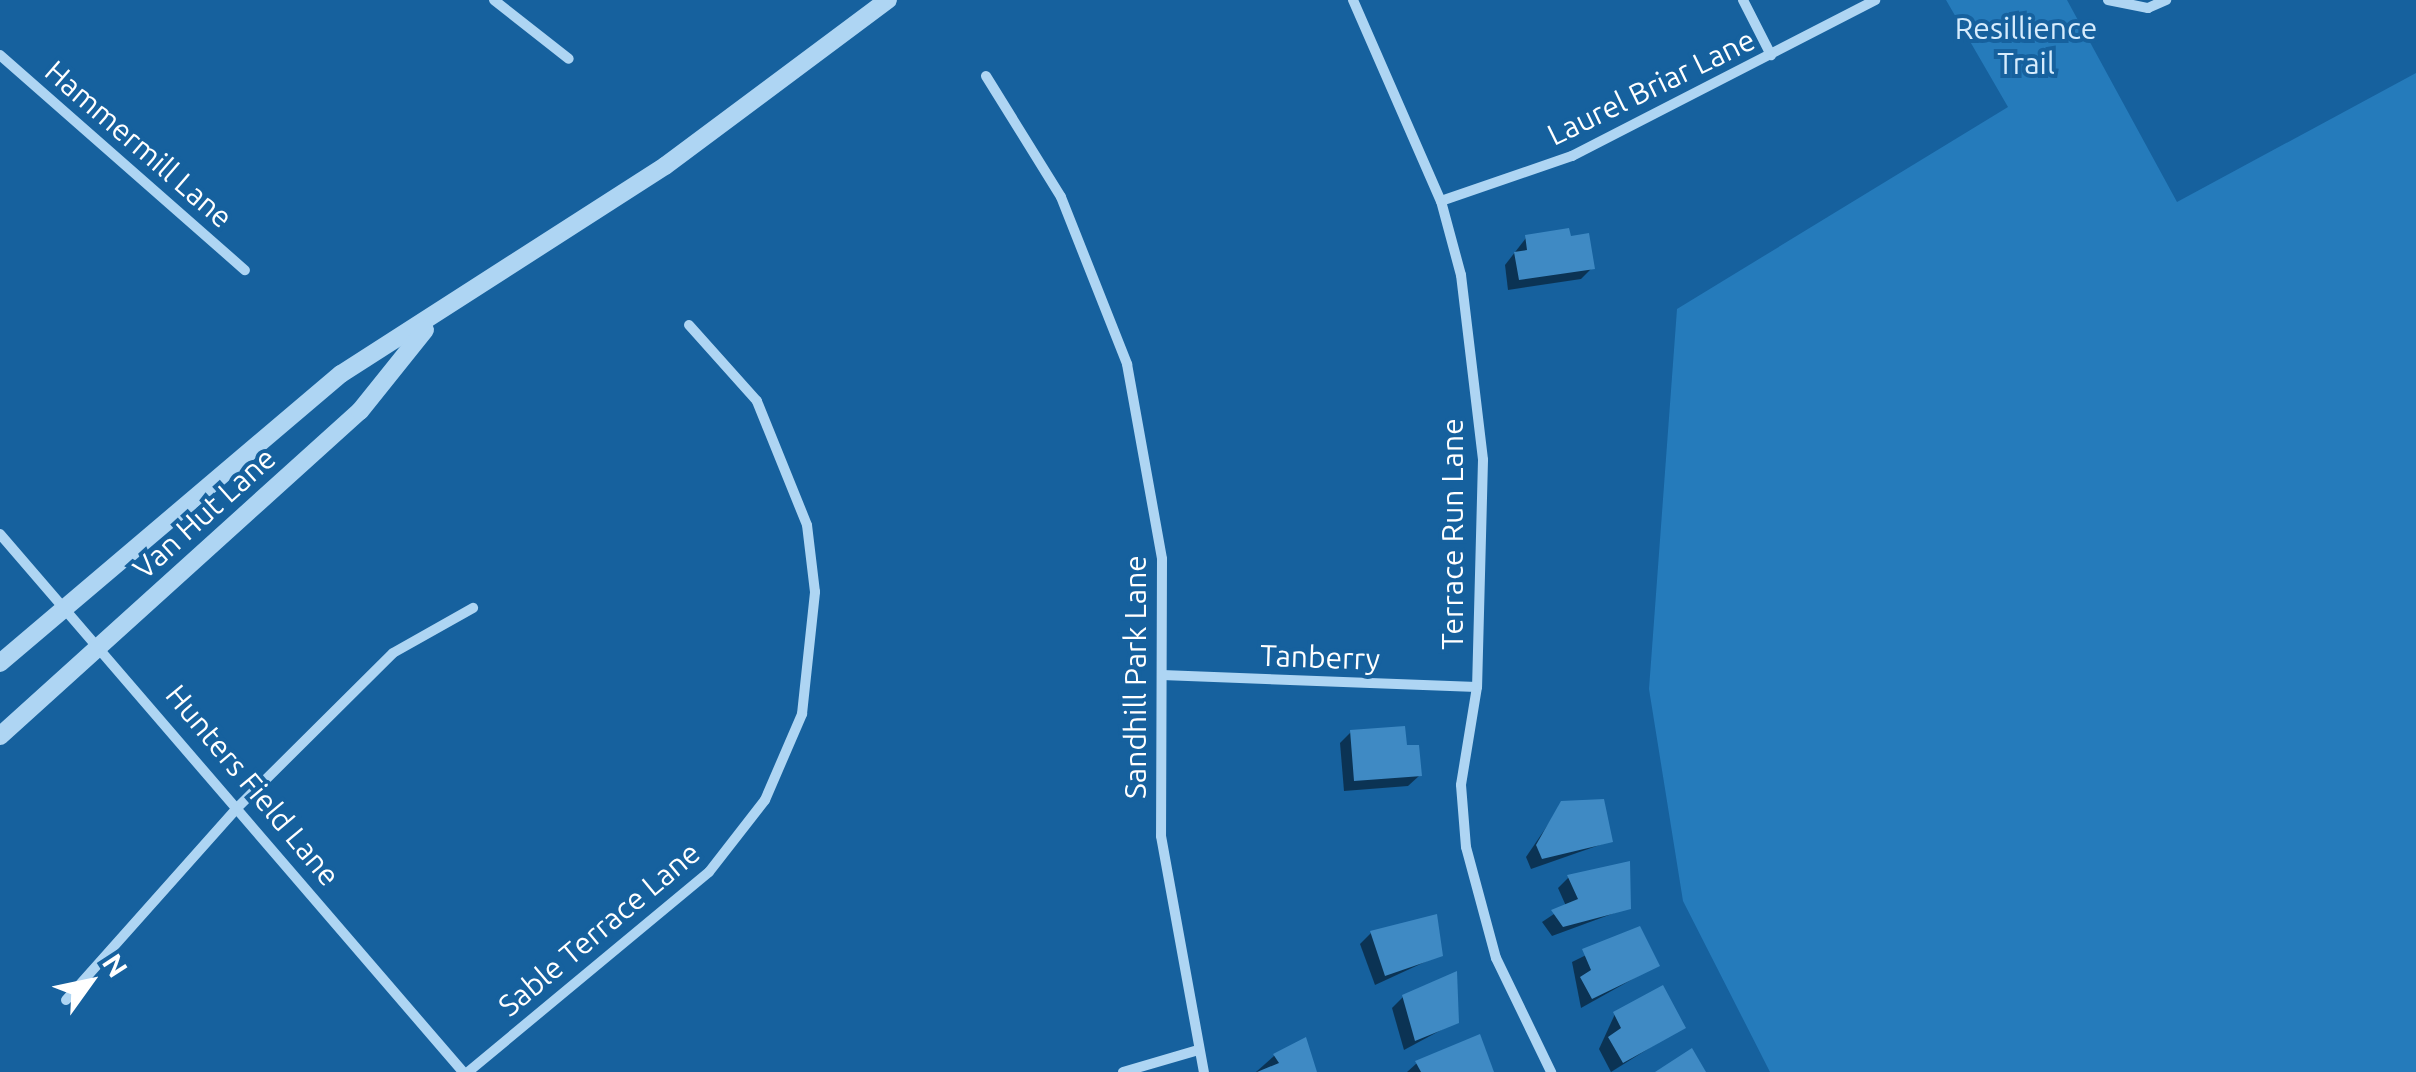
<!DOCTYPE html>
<html>
<head>
<meta charset="utf-8">
<style>
  body { margin:0 }
  #map { position:relative; width:2416px; height:1072px; overflow:hidden; background:#16619e; font-family:Ubuntu,sans-serif }
  div>[style] { position:absolute }
  [style*='--x'] { left:calc(var(--x)*1px); top:calc(var(--y)*1px); width:calc(var(--w)*1px); rotate:calc(var(--a)*1deg) }
  .green>* { inset:0; background:#257bbb }
  .shadow>* { inset:0; background:#0007 }
  .building>* { inset:0; background:#3f8ac4 }
  .minor>* { height:10px; margin:-5px; padding:0 5px; transform-origin:5px; border-radius:5px; background:#aed5f3 }
  .tertiary>* { height:18px; margin:-9px; padding:0 9px; transform-origin:9px; border-radius:9px; background:#aed5f3 }
  span { translate:-50% -50%; white-space:nowrap; text-align:center; line-height:1.15; -webkit-text-stroke:8px #16619e; paint-order:stroke }
  .park-label { font-size:30px; color:#d6ecfd }
  .street-label { font-size:30px; color:#fff }
  .north { position:absolute; left:40px; top:932px; width:100px; height:100px; -webkit-text-stroke:8px #16619e; paint-order:stroke; rotate:57deg; font-size:28px; font-weight:700; line-height:40px; text-align:center; color:#fff }
  .north::after { content:''; display:block; margin:auto; width:35px; height:45px; background:#fff; clip-path:polygon(50% 0,100% 100%,50% 72%,0 100%) }
</style>
</head>
<body>
<div id="map">
  <div class="green">
    <i style="clip-path:polygon(1946px 0,2067px 0,2177px 202px,2416px 73px,2416px 1072px,1770px 1072px,1683px 901px,1649px 689px,1677px 309px,2008px 107px)"></i>
  </div>
  <div class="shadow">
    <i style="clip-path:polygon(1526px 238px,1592px 268px,1581px 279px,1508px 290px,1505px 265px)"></i>
    <i style="clip-path:polygon(1351px 732px,1405px 748px,1419px 776px,1408px 786px,1344px 791px,1340px 743px)"></i>
    <i style="clip-path:polygon(1562px 804px,1611px 841px,1531px 869px,1526px 857px)"></i>
    <i style="clip-path:polygon(1569px 877px,1628px 908px,1552px 936px,1542px 922px,1566px 906px,1558px 888px)"></i>
    <i style="clip-path:polygon(1639px 929px,1656px 966px,1581px 1008px,1572px 962px)"></i>
    <i style="clip-path:polygon(1371px 933px,1440px 955px,1375px 985px,1360px 944px)"></i>
    <i style="clip-path:polygon(1403px 997px,1456px 1022px,1404px 1050px,1392px 1008px)"></i>
    <i style="clip-path:polygon(1615px 1014px,1683px 1027px,1611px 1072px,1599px 1049px)"></i>
    <i style="clip-path:polygon(1305px 1040px,1314px 1072px,1256px 1072px,1274px 1056px)"></i>
    <i style="clip-path:polygon(1417px 1063px,1492px 1072px,1407px 1072px)"></i>
  </div>
  <div class="building">
    <i style="clip-path:polygon(1569px 228px,1571px 236px,1589px 233px,1595px 269px,1519px 280px,1514px 252px,1527px 250px,1525px 235px)"></i>
    <i style="clip-path:polygon(1405px 726px,1407px 745px,1419px 745px,1422px 776px,1354px 781px,1350px 730px)"></i>
    <i style="clip-path:polygon(1604px 799px,1613px 842px,1542px 859px,1536px 845px,1561px 801px)"></i>
    <i style="clip-path:polygon(1630px 861px,1631px 909px,1563px 927px,1551px 910px,1578px 899px,1567px 875px)"></i>
    <i style="clip-path:polygon(1437px 914px,1443px 956px,1385px 976px,1370px 931px)"></i>
    <i style="clip-path:polygon(1640px 926px,1660px 966px,1592px 999px,1580px 977px,1591px 970px,1582px 949px)"></i>
    <i style="clip-path:polygon(1457px 971px,1459px 1023px,1415px 1041px,1402px 995px)"></i>
    <i style="clip-path:polygon(1663px 985px,1686px 1028px,1623px 1063px,1608px 1037px,1621px 1028px,1613px 1012px)"></i>
    <i style="clip-path:polygon(1480px 1034px,1494px 1072px,1421px 1072px,1415px 1061px)"></i>
    <i style="clip-path:polygon(1306px 1037px,1317px 1072px,1257px 1072px,1279px 1063px,1273px 1054px)"></i>
    <i style="clip-path:polygon(1692px 1048px,1706px 1072px,1655px 1072px)"></i>
  </div>
  <div class="minor">
    <i style="--x:494;--y:0;--w:95;--a:38.2"></i>
    <i style="--x:1353;--y:0;--w:219;--a:66.4"></i>
    <i style="--x:1441;--y:201;--w:77;--a:74.9"></i>
    <i style="--x:1461;--y:275;--w:186;--a:83.2"></i>
    <i style="--x:1483;--y:460;--w:227;--a:91.5"></i>
    <i style="--x:1477;--y:687;--w:99;--a:99.3"></i>
    <i style="--x:1461;--y:785;--w:62;--a:85.4"></i>
    <i style="--x:1466;--y:847;--w:115;--a:74.9"></i>
    <i style="--x:1496;--y:958;--w:127;--a:64.2"></i>
    <i style="--x:1743;--y:0;--w:62;--a:63"></i>
    <i style="--x:2108;--y:0;--w:41;--a:11.3"></i>
    <i style="--x:2148;--y:8;--w:20;--a:-24"></i>
    <i style="--x:0;--y:55;--w:326;--a:41.3"></i>
    <i style="--x:986;--y:76;--w:142;--a:58.2"></i>
    <i style="--x:1061;--y:197;--w:180;--a:68.4"></i>
    <i style="--x:1127;--y:364;--w:198;--a:79.8"></i>
    <i style="--x:1162;--y:559;--w:277;--a:90.2"></i>
    <i style="--x:1161;--y:836;--w:240;--a:79.7"></i>
    <i style="--x:1441;--y:201;--w:139;--a:-19"></i>
    <i style="--x:1572;--y:156;--w:341;--a:-27.2"></i>
    <i style="--x:0;--y:534;--w:710;--a:49.28"></i>
    <i style="--x:1162;--y:675;--w:315;--a:2.2"></i>
    <i style="--x:66;--y:1000;--w:259;--a:-48.3"></i>
    <i style="--x:238;--y:807;--w:218;--a:-44.8"></i>
    <i style="--x:393;--y:653;--w:92;--a:-29.4"></i>
    <i style="--x:468;--y:1072;--w:313;--a:-39.7"></i>
    <i style="--x:709;--y:872;--w:91;--a:-52.1"></i>
    <i style="--x:765;--y:800;--w:94;--a:-66.7"></i>
    <i style="--x:802;--y:714;--w:123;--a:-83.9"></i>
    <i style="--x:815;--y:592;--w:67;--a:-96.8"></i>
    <i style="--x:807;--y:525;--w:134;--a:-112"></i>
    <i style="--x:757;--y:401;--w:102;--a:-131.8"></i>
    <i style="--x:1123;--y:1072;--w:78;--a:-16.3"></i>
  </div>
  <div class="tertiary">
    <i style="--x:0;--y:663;--w:447;--a:-40.3"></i>
    <i style="--x:341;--y:374;--w:385;--a:-32.7"></i>
    <i style="--x:665;--y:166;--w:278;--a:-36.7"></i>
    <i style="--x:0;--y:736;--w:485;--a:-42.1"></i>
    <i style="--x:360;--y:411;--w:104;--a:-51.3"></i>
  </div>
  <div class="park-label">
    <span style="left:2026px;top:45px">Resillience<br>Trail</span>
  </div>
  <div class="street-label">
    <span style="left:1651px;top:87px;rotate:-26deg">Laurel Briar Lane</span>
    <span style="left:139px;top:144px;rotate:41deg">Hammermill Lane</span>
    <span style="left:204px;top:513px;rotate:-42deg">Van Hut Lane</span>
    <span style="left:1452px;top:534px;rotate:-90deg">Terrace Run Lane</span>
    <span style="left:1320px;top:657px;rotate:2deg">Tanberry</span>
    <span style="left:1135px;top:677px;rotate:-90deg">Sandhill Park Lane</span>
    <span style="left:253px;top:785px;rotate:50deg">Hunters Field Lane</span>
    <span style="left:599px;top:929px;rotate:-40deg">Sable Terrace Lane</span>
  </div>
  <div class="north">N</div>
</div>
</body>
</html>
